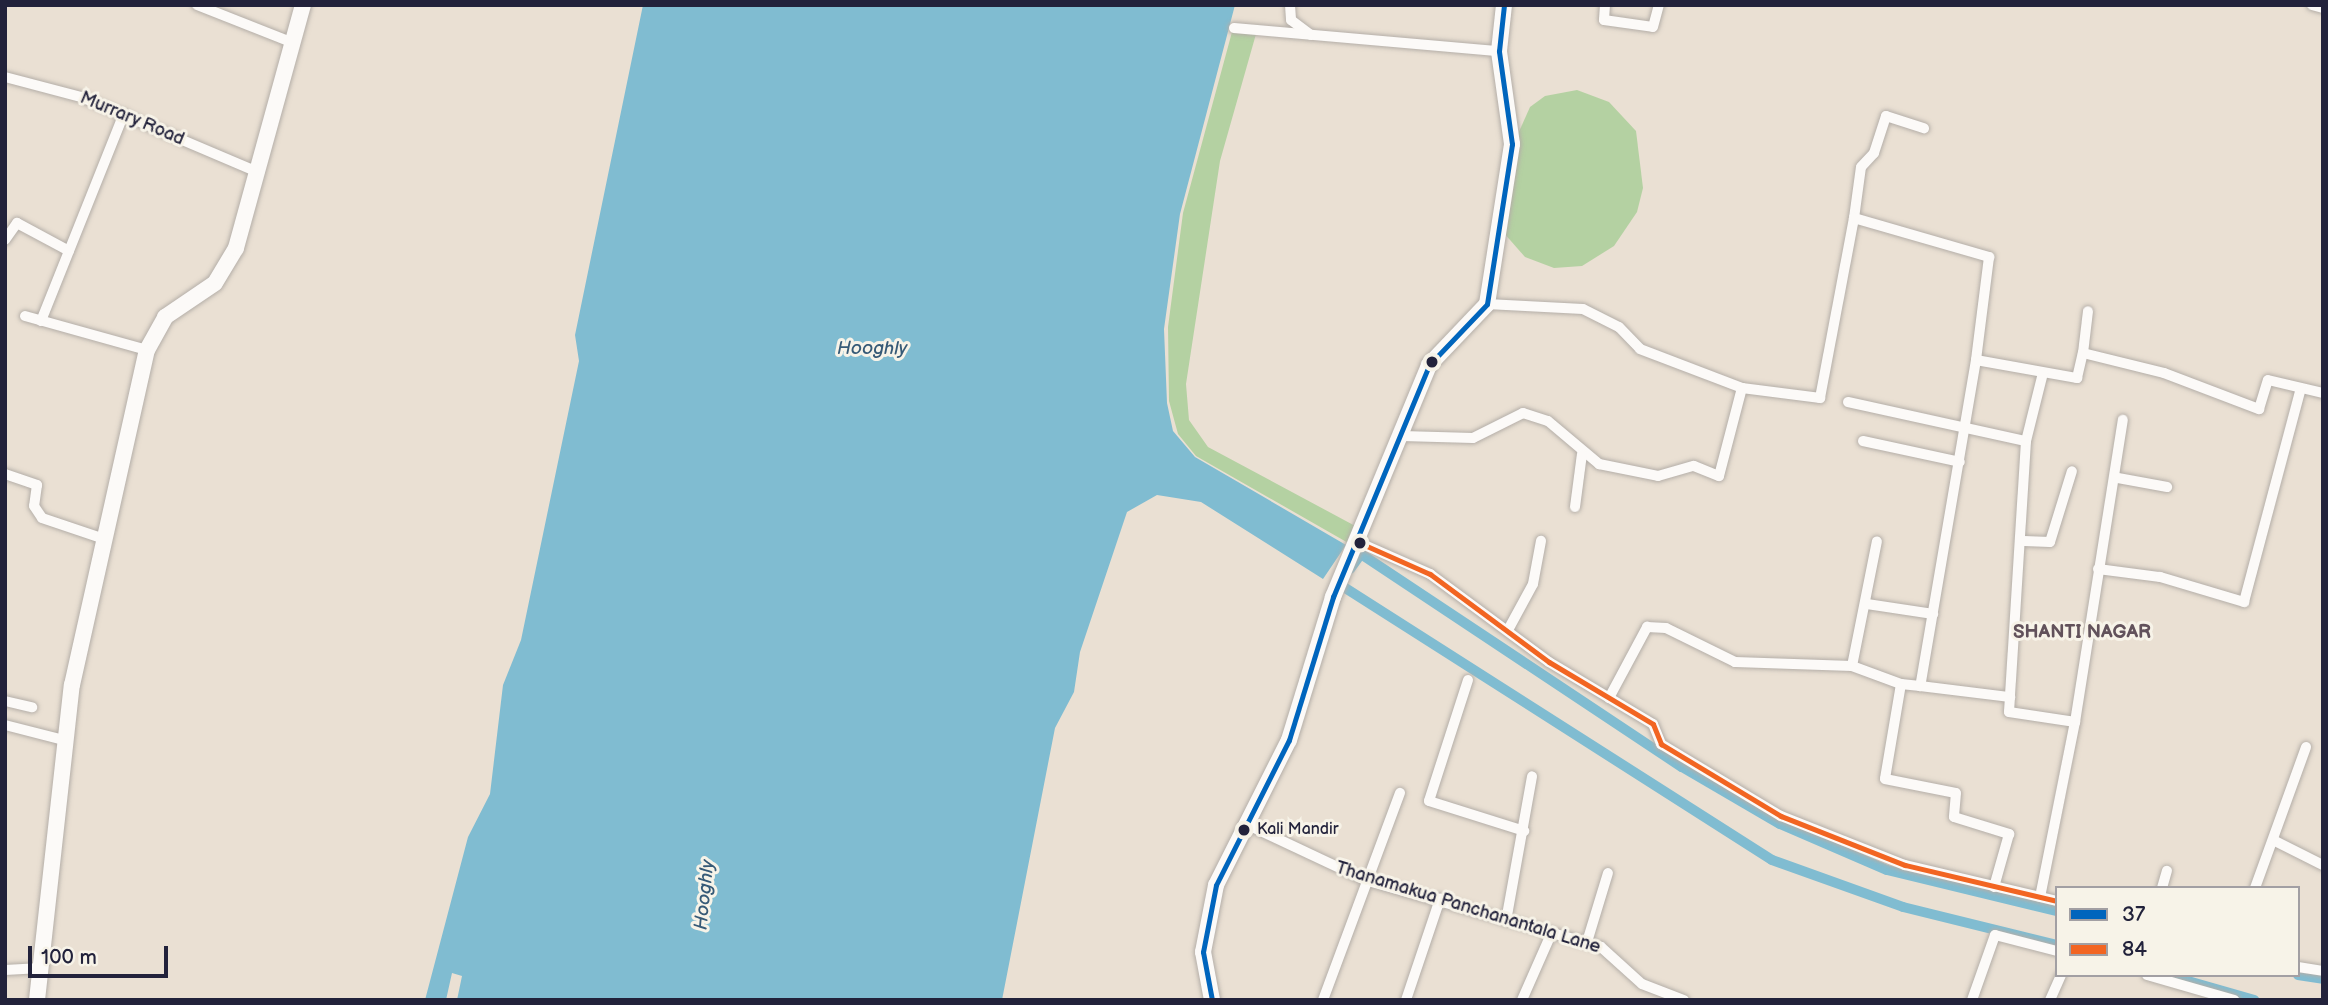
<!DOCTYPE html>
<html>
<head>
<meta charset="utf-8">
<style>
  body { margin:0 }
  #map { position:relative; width:2328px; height:1005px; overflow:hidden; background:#eae0d3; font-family:"Balsamiq Sans",sans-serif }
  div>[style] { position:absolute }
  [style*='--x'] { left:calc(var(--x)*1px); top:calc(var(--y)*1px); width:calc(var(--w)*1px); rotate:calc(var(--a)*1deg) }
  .green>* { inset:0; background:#b4d1a2 }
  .water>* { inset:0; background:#80bcd1 }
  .canal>* { height:10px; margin:-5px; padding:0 5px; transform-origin:5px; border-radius:5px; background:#80bcd1 }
  .roads { filter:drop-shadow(0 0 2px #b4aea8) drop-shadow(0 0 2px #b4aea8) }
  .street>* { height:10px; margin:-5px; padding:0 5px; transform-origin:5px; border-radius:5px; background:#fcfaf8 }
  .secondary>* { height:16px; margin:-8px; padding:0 8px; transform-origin:8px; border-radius:8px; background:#fcfaf8 }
  .bus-1>* { height:5px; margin:-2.5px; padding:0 2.5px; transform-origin:2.5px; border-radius:2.5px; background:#0065bd }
  .bus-2>* { height:5px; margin:-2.5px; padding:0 2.5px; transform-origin:2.5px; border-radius:2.5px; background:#f26522 }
  .dots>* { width:19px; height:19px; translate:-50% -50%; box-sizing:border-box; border:4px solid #f7f3e8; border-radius:50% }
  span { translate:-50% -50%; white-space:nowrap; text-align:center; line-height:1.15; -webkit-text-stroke:6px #f7f3e8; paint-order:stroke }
  .bus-label { font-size:16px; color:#22223b }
  .left { translate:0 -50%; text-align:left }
  .street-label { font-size:18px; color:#22223b }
  .water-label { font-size:19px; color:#365a77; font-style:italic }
  .neighbourhood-label { font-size:19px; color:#62525b; font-weight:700 }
  .frame { position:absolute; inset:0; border:7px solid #22223b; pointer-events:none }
  .legend { position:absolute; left:2055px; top:886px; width:245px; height:91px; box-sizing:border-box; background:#f7f3e8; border:2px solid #a29fa3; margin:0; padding:9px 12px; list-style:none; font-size:21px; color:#22223b }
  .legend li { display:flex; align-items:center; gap:14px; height:35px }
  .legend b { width:35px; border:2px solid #a29fa3 }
  .scale { position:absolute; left:28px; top:946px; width:140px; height:32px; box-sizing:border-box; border:4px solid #22223b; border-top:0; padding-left:9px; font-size:21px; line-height:24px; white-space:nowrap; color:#22223b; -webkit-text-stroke:5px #f7f3e8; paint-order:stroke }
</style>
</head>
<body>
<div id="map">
  <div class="green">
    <i style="clip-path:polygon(1232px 32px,1256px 34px,1220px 161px,1186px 384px,1189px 420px,1208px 447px,1359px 528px,1350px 544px,1196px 456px,1178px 434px,1169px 401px,1168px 327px,1183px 213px)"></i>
    <i style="clip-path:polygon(1577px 90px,1609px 102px,1636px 131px,1643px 188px,1637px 212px,1614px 246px,1582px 266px,1554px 268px,1525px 257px,1503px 232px,1513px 145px,1530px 107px,1545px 96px)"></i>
  </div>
  <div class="water">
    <i style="clip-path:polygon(643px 5px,1235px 5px,1180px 214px,1164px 329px,1167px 403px,1173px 431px,1195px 457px,1346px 545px,1323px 579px,1201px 502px,1157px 495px,1127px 512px,1080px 652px,1074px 692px,1055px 728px,1002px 1000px,457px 1000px,462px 976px,452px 973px,446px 1000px,425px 1000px,468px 837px,490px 794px,503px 685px,521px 640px,579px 361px,575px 335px)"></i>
  </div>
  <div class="canal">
    <i style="--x:1350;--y:569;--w:19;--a:-54"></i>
    <i style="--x:1361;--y:554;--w:385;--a:33.6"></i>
    <i style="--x:1682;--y:767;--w:113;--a:30.2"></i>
    <i style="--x:1780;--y:824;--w:116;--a:23.3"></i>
    <i style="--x:1887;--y:870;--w:175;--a:13.6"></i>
    <i style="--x:1339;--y:584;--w:513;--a:32.51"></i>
    <i style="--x:1772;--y:860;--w:139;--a:19.7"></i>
    <i style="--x:1903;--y:907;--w:159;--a:13.9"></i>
    <i style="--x:2167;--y:975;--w:91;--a:16"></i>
    <i style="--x:2298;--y:975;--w:25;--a:9"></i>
  </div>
  <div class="roads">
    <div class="street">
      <i style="--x:197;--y:5;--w:101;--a:21.5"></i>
      <i style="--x:1290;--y:5;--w:15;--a:86"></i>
      <i style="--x:1291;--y:20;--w:25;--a:37"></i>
      <i style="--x:1605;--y:5;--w:15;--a:94"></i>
      <i style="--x:1604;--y:20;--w:49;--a:8.1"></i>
      <i style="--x:1653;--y:27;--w:23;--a:-75"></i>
      <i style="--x:2312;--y:5;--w:11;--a:15"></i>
      <i style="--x:1234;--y:28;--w:266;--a:5"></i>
      <i style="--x:5;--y:77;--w:79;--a:14.7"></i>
      <i style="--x:81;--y:97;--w:189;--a:23"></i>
      <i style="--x:1854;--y:218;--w:51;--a:-82.2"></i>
      <i style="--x:1861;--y:167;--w:19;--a:-47"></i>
      <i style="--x:1874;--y:153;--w:39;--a:-72"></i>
      <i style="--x:1886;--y:116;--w:40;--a:18"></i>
      <i style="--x:5;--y:240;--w:21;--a:-55"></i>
      <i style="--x:17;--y:223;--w:59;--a:28.3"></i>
      <i style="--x:1487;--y:304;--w:96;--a:3"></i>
      <i style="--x:1583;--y:309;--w:40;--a:26.6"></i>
      <i style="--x:1619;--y:327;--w:30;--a:46"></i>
      <i style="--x:1640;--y:349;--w:109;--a:20.9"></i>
      <i style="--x:25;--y:316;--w:127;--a:15.6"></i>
      <i style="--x:41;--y:321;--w:223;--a:-68.2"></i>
      <i style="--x:2083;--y:353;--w:42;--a:-83.2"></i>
      <i style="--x:1976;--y:360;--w:331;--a:99.7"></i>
      <i style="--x:1920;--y:686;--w:19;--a:-174"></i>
      <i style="--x:1901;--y:684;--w:96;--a:99.6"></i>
      <i style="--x:1885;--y:779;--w:72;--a:11.2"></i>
      <i style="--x:1956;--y:793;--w:24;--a:95"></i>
      <i style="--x:1954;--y:817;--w:58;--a:17.2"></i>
      <i style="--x:2009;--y:834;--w:55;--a:105.8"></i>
      <i style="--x:1848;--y:402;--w:182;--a:12.4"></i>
      <i style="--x:2026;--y:441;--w:256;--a:93.6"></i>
      <i style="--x:1402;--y:436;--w:71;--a:1.6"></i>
      <i style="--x:1473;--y:438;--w:56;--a:-26.6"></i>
      <i style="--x:1523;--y:413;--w:26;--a:18"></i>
      <i style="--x:1548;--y:421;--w:67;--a:40.1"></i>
      <i style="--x:1599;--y:464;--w:60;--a:11.5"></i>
      <i style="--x:1658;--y:476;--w:37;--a:-16"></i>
      <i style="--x:1694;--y:466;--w:27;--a:22"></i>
      <i style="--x:1719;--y:476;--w:91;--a:-75.4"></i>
      <i style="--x:1742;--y:388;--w:79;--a:7.3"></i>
      <i style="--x:1820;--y:398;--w:183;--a:-79.3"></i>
      <i style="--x:1854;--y:218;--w:141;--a:16.1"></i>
      <i style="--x:1989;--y:257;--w:104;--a:97.2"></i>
      <i style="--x:1976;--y:360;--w:103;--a:10.1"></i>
      <i style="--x:2077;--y:378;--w:26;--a:-77"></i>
      <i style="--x:2083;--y:353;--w:83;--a:13.9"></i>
      <i style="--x:2164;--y:373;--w:102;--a:20.8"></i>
      <i style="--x:2259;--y:409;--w:30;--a:-73"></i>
      <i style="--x:2268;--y:380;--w:57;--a:13.3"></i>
      <i style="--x:1863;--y:441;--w:99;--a:12.2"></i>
      <i style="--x:2026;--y:441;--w:70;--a:-76"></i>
      <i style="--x:5;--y:474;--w:34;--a:19"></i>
      <i style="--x:37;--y:485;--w:21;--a:98"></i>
      <i style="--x:34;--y:506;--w:14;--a:56"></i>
      <i style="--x:42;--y:518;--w:65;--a:18.7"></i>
      <i style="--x:2118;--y:478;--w:50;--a:10.4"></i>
      <i style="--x:1575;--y:507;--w:53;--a:-82.5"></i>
      <i style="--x:2024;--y:541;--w:26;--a:2"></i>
      <i style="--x:2050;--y:542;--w:74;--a:-72.8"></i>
      <i style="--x:1360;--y:543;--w:77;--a:23.9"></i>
      <i style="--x:1430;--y:574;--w:148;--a:36.5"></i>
      <i style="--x:1549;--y:662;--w:121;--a:30.8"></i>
      <i style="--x:1653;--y:724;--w:22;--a:68"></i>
      <i style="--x:1661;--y:744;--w:140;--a:31"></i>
      <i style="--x:1781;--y:816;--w:133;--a:21.6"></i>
      <i style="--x:1905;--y:865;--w:156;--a:13.3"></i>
      <i style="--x:2098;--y:569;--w:63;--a:7.4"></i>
      <i style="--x:2160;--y:577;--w:88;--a:16.6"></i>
      <i style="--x:2244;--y:602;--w:221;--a:-75.1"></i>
      <i style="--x:1867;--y:604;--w:67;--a:8.6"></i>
      <i style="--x:1508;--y:630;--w:52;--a:-61.5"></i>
      <i style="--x:1533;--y:584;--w:44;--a:-79.5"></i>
      <i style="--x:1852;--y:666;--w:127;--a:-78.7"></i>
      <i style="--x:1468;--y:680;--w:127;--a:107.9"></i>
      <i style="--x:1429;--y:801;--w:100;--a:17.5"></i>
      <i style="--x:1920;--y:686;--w:91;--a:7"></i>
      <i style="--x:2010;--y:697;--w:15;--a:94"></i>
      <i style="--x:2009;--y:712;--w:67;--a:8.6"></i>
      <i style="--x:2075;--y:722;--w:178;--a:101.3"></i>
      <i style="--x:1609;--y:698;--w:81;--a:-61.8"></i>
      <i style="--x:1647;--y:627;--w:19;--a:3"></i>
      <i style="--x:1666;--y:628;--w:77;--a:26.2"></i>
      <i style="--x:1735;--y:662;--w:117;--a:2"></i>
      <i style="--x:1852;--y:666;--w:52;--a:20.2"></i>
      <i style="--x:5;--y:701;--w:28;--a:13"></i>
      <i style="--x:2075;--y:722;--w:306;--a:-81"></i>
      <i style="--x:5;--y:725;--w:61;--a:14.3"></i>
      <i style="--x:1246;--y:824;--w:132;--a:25.2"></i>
      <i style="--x:1365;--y:880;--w:245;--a:15.8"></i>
      <i style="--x:1601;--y:947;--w:55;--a:42.1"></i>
      <i style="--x:1642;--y:984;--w:45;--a:20.9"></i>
      <i style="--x:2275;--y:841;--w:54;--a:26.6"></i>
      <i style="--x:2162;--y:888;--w:18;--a:-74"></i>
      <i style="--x:2255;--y:888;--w:150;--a:-70.1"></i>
      <i style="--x:1506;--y:921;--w:147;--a:-79.8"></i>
      <i style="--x:1587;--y:942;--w:72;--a:-73.1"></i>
      <i style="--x:2298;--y:967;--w:25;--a:9"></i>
      <i style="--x:5;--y:970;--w:36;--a:-3"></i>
      <i style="--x:2147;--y:975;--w:91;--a:16"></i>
      <i style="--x:1323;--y:1000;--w:221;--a:-69.6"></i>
      <i style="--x:1406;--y:1000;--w:107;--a:-71.4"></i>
      <i style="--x:1522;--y:1000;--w:74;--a:-66.2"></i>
      <i style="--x:1972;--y:1000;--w:69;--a:-70.5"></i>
      <i style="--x:1995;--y:935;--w:64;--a:14.5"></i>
      <i style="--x:2050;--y:1000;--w:27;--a:-66"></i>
    </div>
    <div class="secondary">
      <i style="--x:37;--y:1000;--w:317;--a:-83.7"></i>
      <i style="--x:72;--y:685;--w:343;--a:-77.4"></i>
      <i style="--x:147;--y:350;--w:38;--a:-61"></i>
      <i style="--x:165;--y:317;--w:60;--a:-34.2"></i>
      <i style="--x:215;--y:283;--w:41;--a:-59"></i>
      <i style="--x:236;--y:248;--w:252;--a:-74.6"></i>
      <i style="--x:1212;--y:1000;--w:49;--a:-100.6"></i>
      <i style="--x:1203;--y:952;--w:68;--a:-79"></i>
      <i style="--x:1216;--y:885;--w:162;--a:-63.3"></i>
      <i style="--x:1289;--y:740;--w:150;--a:-72.9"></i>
      <i style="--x:1333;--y:597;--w:251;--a:-67.5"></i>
      <i style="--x:1429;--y:365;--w:84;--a:-46.4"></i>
      <i style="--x:1487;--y:304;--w:162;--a:-81.1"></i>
      <i style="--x:1512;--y:144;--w:94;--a:-98"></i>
      <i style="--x:1499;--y:51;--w:46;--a:-83.8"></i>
    </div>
  </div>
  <div class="bus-1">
    <i style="--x:1212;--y:1000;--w:49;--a:-100.6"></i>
    <i style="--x:1203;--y:952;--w:68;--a:-79"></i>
    <i style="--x:1216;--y:885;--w:162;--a:-63.3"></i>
    <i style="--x:1289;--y:740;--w:150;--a:-72.9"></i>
    <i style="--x:1333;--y:597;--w:251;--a:-67.5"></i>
    <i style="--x:1429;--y:365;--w:84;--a:-46.4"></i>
    <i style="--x:1487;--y:304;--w:162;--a:-81.1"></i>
    <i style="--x:1512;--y:144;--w:94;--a:-98"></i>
    <i style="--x:1499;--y:51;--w:46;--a:-83.8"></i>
  </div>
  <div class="bus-2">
    <i style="--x:1360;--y:543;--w:77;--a:23.9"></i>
    <i style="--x:1430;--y:574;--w:148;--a:36.5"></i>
    <i style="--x:1549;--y:662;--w:121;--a:30.8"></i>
    <i style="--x:1653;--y:724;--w:22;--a:68"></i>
    <i style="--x:1661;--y:744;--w:140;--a:31"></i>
    <i style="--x:1781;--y:816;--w:133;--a:21.6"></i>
    <i style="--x:1905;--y:865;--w:156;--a:13.3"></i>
  </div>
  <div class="dots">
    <i style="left:1432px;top:362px;background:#22223b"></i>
    <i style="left:1360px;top:543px;background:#22223b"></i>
    <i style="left:1244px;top:830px;background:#22223b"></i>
  </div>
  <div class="bus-label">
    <span class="left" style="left:1257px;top:830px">Kali Mandir</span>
  </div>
  <div class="street-label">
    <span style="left:132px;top:119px;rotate:23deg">Murrary Road</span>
    <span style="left:1468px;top:908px;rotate:17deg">Thanamakua Panchanantala Lane</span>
  </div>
  <div class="water-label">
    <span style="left:872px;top:349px">Hooghly</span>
    <span style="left:705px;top:895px;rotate:-84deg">Hooghly</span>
  </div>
  <div class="neighbourhood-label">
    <span style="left:2082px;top:633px">SHANTI NAGAR</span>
  </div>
  <div class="frame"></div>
  <ul class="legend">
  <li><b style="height:9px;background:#0065bd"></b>37</li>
  <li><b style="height:9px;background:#f26522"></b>84</li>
  </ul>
  <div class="scale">100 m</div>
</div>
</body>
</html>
